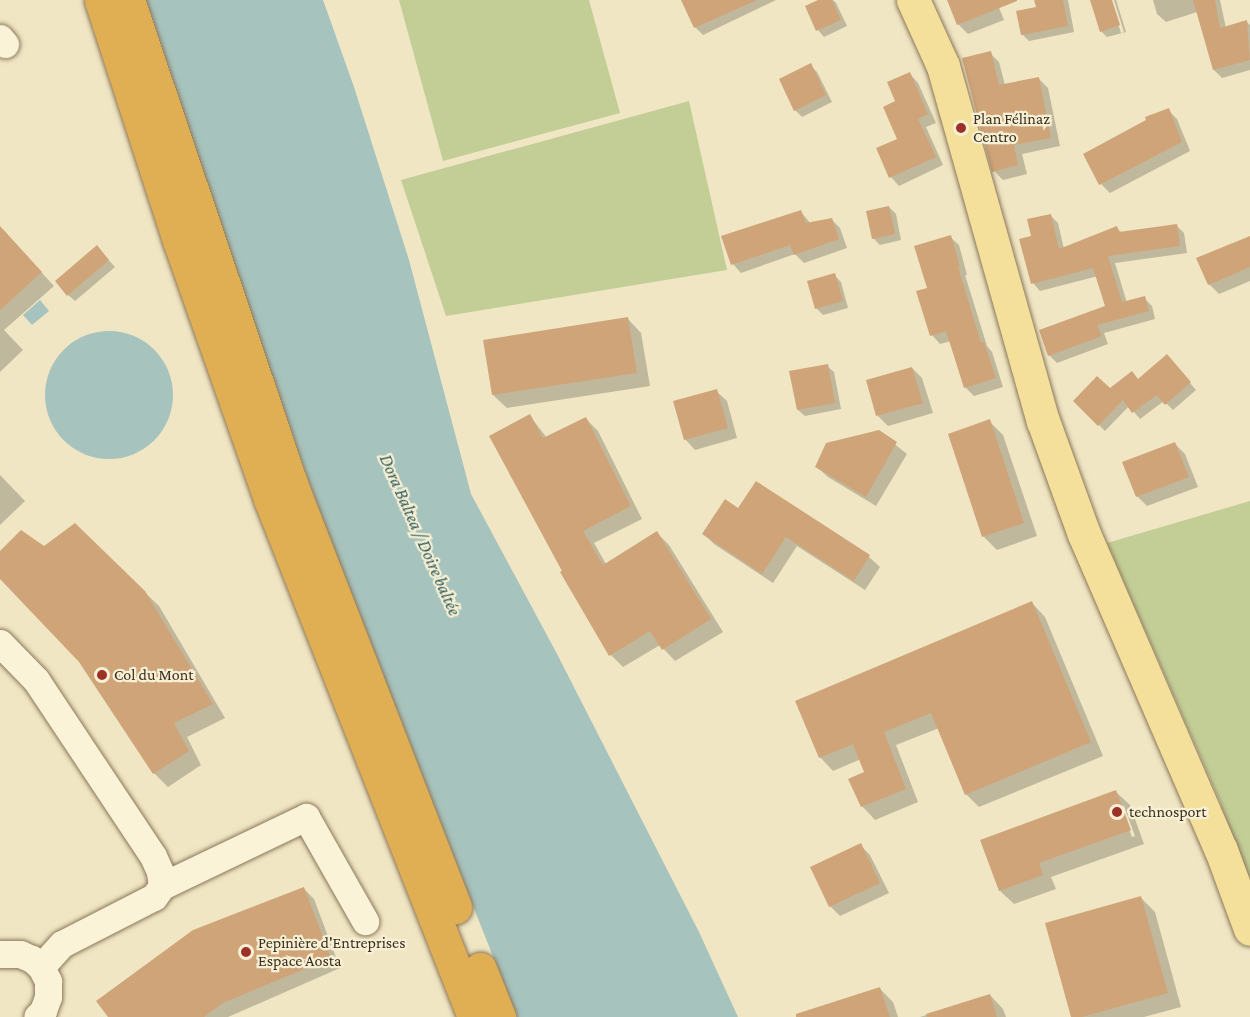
<!DOCTYPE html>
<html>
<head>
<meta charset="utf-8">
<style>
  body { margin:0 }
  #map { position:relative; width:1250px; height:1017px; overflow:hidden; background:#f0e6c4; font-family:"Crimson Pro",serif }
  div>[style] { position:absolute }
  [style*='--x'] { left:calc(var(--x)*1px); top:calc(var(--y)*1px); width:calc(var(--w)*1px); rotate:calc(var(--a)*1deg) }
  .green>* { inset:0; background:#c3ce97 }
  .water>* { inset:0; background:#a6c3bd }
  .round { border-radius:50% }
  .shadow>* { inset:0; background:#0003 }
  .building>* { inset:0; background:#cfa479 }
  .roads { filter:drop-shadow(0 0 2px #8b785a) drop-shadow(0 0 2px #8b785a) }
  .minor>* { height:27px; margin:-13.5px; padding:0 13.5px; transform-origin:13.5px; border-radius:13.5px; background:#faf3d8 }
  .major>* { height:33px; margin:-16.5px; padding:0 16.5px; transform-origin:16.5px; border-radius:16.5px; background:#f4e09b }
  .highway>* { height:33px; margin:-16.5px; padding:0 16.5px; transform-origin:16.5px; border-radius:16.5px; background:#e1af53 }
  .dots>* { width:16px; height:16px; translate:-50% -50%; box-sizing:border-box; border:3px solid #f7f0d4; border-radius:50% }
  span { translate:-50% -50%; white-space:nowrap; text-align:center; line-height:1.15; -webkit-text-stroke:4.5px #f7f0d4; paint-order:stroke }
  .poi-label { font-size:16px; color:#3b2e1e }
  .left { translate:0 -50%; text-align:left }
  .water-label { font-size:18px; color:#2d5a5b; font-style:italic }
</style>
</head>
<body>
<div id="map">
  <div class="green">
    <i style="clip-path:polygon(399px 0,589px 0,620px 113px,443px 161px)"></i>
    <i style="clip-path:polygon(689px 101px,727px 270px,446px 316px,401px 180px)"></i>
    <i style="clip-path:polygon(1250px 501px,1250px 887px,1219px 799px,1107px 543px)"></i>
  </div>
  <div class="water">
    <i style="clip-path:polygon(144px 0,323px 0,354px 87px,409px 260px,471px 494px,556px 652px,699px 932px,738px 1017px,517px 1017px,341px 573px,254px 326px)"></i>
    <i style="clip-path:polygon(40px 300px,49px 311px,32px 325px,23px 315px)"></i>
    <i class="round" style="left:45px;top:331px;width:128px;height:128px"></i>
  </div>
  <div class="shadow">
    <i style="clip-path:polygon(690px 0,776px 0,703px 35px,695px 27px)"></i>
    <i style="clip-path:polygon(822px 0,833px 0,836px 3px,847px 26px,824px 37px,818px 30px)"></i>
    <i style="clip-path:polygon(948px 0,996px 0,1004px 20px,968px 34px,958px 24px)"></i>
    <i style="clip-path:polygon(1035px 0,1068px 0,1074px 32px,1029px 41px,1022px 34px,1038px 8px)"></i>
    <i style="clip-path:polygon(1092px 0,1111px 0,1121px 33px,1124px 32px,1114px 0,1116px 0,1126px 32px,1107px 37px,1101px 31px)"></i>
    <i style="clip-path:polygon(1153px 0,1220px 0,1226px 28px,1247px 22px,1250px 25px,1250px 70px,1222px 78px,1214px 70px,1197px 12px,1166px 22px,1157px 14px)"></i>
    <i style="clip-path:polygon(990px 53px,999px 62px,1005px 85px,1039px 79px,1048px 88px,1060px 146px,1022px 154px,1027px 174px,1003px 180px,994px 171px)"></i>
    <i style="clip-path:polygon(810px 65px,817px 72px,832px 102px,802px 117px,795px 110px)"></i>
    <i style="clip-path:polygon(910px 74px,918px 83px,936px 123px,926px 127px,943px 165px,899px 186px,891px 177px,899px 139px,897px 102px)"></i>
    <i style="clip-path:polygon(1168px 110px,1177px 119px,1190px 151px,1110px 193px,1101px 184px)"></i>
    <i style="clip-path:polygon(889px 207px,896px 214px,901px 240px,880px 245px,873px 238px)"></i>
    <i style="clip-path:polygon(801px 212px,811px 224px,831px 219px,840px 228px,847px 248px,804px 263px,795px 254px,741px 273px,733px 264px)"></i>
    <i style="clip-path:polygon(1050px 215px,1058px 223px,1064px 249px,1117px 228px,1122px 233px,1176px 225px,1184px 233px,1187px 253px,1115px 263px,1127px 303px,1144px 298px,1152px 306px,1155px 319px,1104px 333px,1108px 344px,1057px 363px,1049px 355px,1107px 307px,1098px 276px,1040px 291px,1033px 283px,1033px 237px)"></i>
    <i style="clip-path:polygon(0 227px,54px 286px,4px 330px,23px 350px,0 372px)"></i>
    <i style="clip-path:polygon(950px 237px,959px 245px,967px 275px,965px 275px,987px 346px,992px 352px,1003px 387px,974px 396px,966px 388px,951px 341px,940px 344px,932px 335px,928px 289px)"></i>
    <i style="clip-path:polygon(1250px 237px,1250px 281px,1219px 294px,1209px 284px)"></i>
    <i style="clip-path:polygon(103px 254px,115px 267px,75px 301px,68px 295px)"></i>
    <i style="clip-path:polygon(834px 275px,841px 282px,848px 308px,823px 315px,817px 309px,809px 282px)"></i>
    <i style="clip-path:polygon(628px 319px,641px 333px,650px 386px,507px 408px,493px 395px)"></i>
    <i style="clip-path:polygon(1173px 363px,1196px 390px,1173px 410px,1164px 401px,1140px 419px,1129px 406px,1105px 431px,1075px 401px,1109px 390px,1132px 373px,1139px 380px)"></i>
    <i style="clip-path:polygon(827px 366px,834px 372px,841px 409px,805px 416px,798px 410px)"></i>
    <i style="clip-path:polygon(912px 368px,922px 378px,933px 413px,888px 426px,878px 416px,868px 381px)"></i>
    <i style="clip-path:polygon(716px 391px,727px 401px,737px 438px,695px 450px,685px 439px)"></i>
    <i style="clip-path:polygon(530px 416px,547px 438px,586px 419px,598px 431px,642px 519px,594px 543px,606px 564px,657px 533px,669px 545px,723px 632px,675px 661px,660px 645px,623px 667px,611px 655px,564px 571px)"></i>
    <i style="clip-path:polygon(989px 421px,1003px 435px,1037px 536px,997px 550px,983px 536px)"></i>
    <i style="clip-path:polygon(878px 431px,907px 454px,876px 506px,828px 477px,817px 467px)"></i>
    <i style="clip-path:polygon(1175px 444px,1185px 454px,1198px 487px,1147px 506px,1137px 496px)"></i>
    <i style="clip-path:polygon(0 475px,25px 501px,0 525px)"></i>
    <i style="clip-path:polygon(756px 483px,869px 557px,880px 567px,865px 590px,797px 546px,773px 583px,714px 544px,704px 534px,738px 510px)"></i>
    <i style="clip-path:polygon(75px 525px,159px 606px,225px 718px,187px 737px,201px 765px,168px 787px,154px 773px,81px 661px,0 576px,0 553px,44px 548px)"></i>
    <i style="clip-path:polygon(1032px 603px,1045px 617px,1103px 756px,979px 807px,966px 794px,939px 728px,896px 745px,918px 802px,875px 820px,862px 806px,866px 773px,861px 759px,833px 771px,820px 757px)"></i>
    <i style="clip-path:polygon(evenodd,1116px 792px,1130px 805px,1144px 844px,1051px 877px,1056px 889px,1014px 904px,1000px 891px,1116px 792px,1121px 806px,1124px 806px,1135px 836px,1132px 837px,1121px 806px)"></i>
    <i style="clip-path:polygon(860px 845px,870px 855px,889px 893px,840px 916px,830px 906px)"></i>
    <i style="clip-path:polygon(304px 889px,314px 899px,340px 968px,228px 1017px,110px 1017px)"></i>
    <i style="clip-path:polygon(1141px 898px,1155px 912px,1181px 1007px,1144px 1017px,1072px 1017px)"></i>
    <i style="clip-path:polygon(880px 989px,893px 1002px,898px 1017px,809px 1017px)"></i>
    <i style="clip-path:polygon(990px 995px,1003px 1009px,1006px 1017px,920px 1017px)"></i>
  </div>
  <div class="building">
    <i style="clip-path:polygon(681px 0,757px 0,694px 28px)"></i>
    <i style="clip-path:polygon(818px 0,832px 0,841px 20px,816px 31px,805px 6px)"></i>
    <i style="clip-path:polygon(947px 0,1017px 0,1017px 1px,957px 25px)"></i>
    <i style="clip-path:polygon(1034px 0,1063px 0,1068px 26px,1021px 35px,1016px 11px,1036px 7px)"></i>
    <i style="clip-path:polygon(1090px 0,1112px 0,1120px 25px,1100px 32px)"></i>
    <i style="clip-path:polygon(1193px 0,1215px 0,1220px 28px,1247px 20px,1250px 60px,1213px 70px)"></i>
    <i style="clip-path:polygon(991px 51px,999px 85px,1039px 77px,1051px 138px,1014px 145px,1018px 165px,992px 172px,962px 58px)"></i>
    <i style="clip-path:polygon(811px 63px,826px 95px,794px 111px,779px 79px)"></i>
    <i style="clip-path:polygon(910px 72px,928px 114px,918px 119px,936px 157px,889px 178px,876px 148px,897px 139px,883px 107px,895px 101px,887px 82px)"></i>
    <i style="clip-path:polygon(1169px 108px,1182px 142px,1099px 185px,1083px 154px,1146px 120px,1145px 117px)"></i>
    <i style="clip-path:polygon(889px 206px,895px 234px,872px 239px,866px 211px)"></i>
    <i style="clip-path:polygon(801px 210px,806px 223px,832px 218px,839px 239px,794px 255px,790px 245px,731px 265px,721px 236px)"></i>
    <i style="clip-path:polygon(1051px 214px,1059px 249px,1117px 226px,1119px 232px,1177px 224px,1180px 246px,1108px 256px,1122px 302px,1145px 296px,1149px 311px,1097px 325px,1102px 336px,1048px 356px,1039px 330px,1105px 306px,1093px 268px,1031px 284px,1019px 239px,1031px 236px,1027px 219px)"></i>
    <i style="clip-path:polygon(0 226px,42px 272px,0 310px)"></i>
    <i style="clip-path:polygon(951px 235px,960px 267px,958px 267px,981px 343px,984px 342px,996px 378px,964px 388px,946px 331px,930px 336px,916px 291px,927px 288px,914px 246px)"></i>
    <i style="clip-path:polygon(1250px 236px,1250px 267px,1208px 285px,1196px 258px)"></i>
    <i style="clip-path:polygon(97px 245px,109px 260px,67px 296px,55px 281px)"></i>
    <i style="clip-path:polygon(835px 273px,843px 301px,815px 309px,807px 281px)"></i>
    <i style="clip-path:polygon(628px 317px,637px 373px,492px 395px,483px 340px)"></i>
    <i style="clip-path:polygon(1167px 354px,1191px 382px,1165px 405px,1157px 395px,1132px 413px,1123px 400px,1098px 426px,1073px 401px,1097px 376px,1110px 388px,1132px 371px,1138px 379px)"></i>
    <i style="clip-path:polygon(828px 364px,835px 403px,797px 410px,789px 371px)"></i>
    <i style="clip-path:polygon(912px 367px,923px 403px,876px 416px,866px 380px)"></i>
    <i style="clip-path:polygon(717px 389px,728px 428px,684px 440px,673px 401px)"></i>
    <i style="clip-path:polygon(530px 414px,543px 438px,586px 417px,631px 506px,583px 531px,603px 565px,657px 531px,711px 619px,662px 650px,650px 631px,609px 656px,560px 572px,562px 571px,489px 436px)"></i>
    <i style="clip-path:polygon(990px 419px,1024px 523px,982px 537px,948px 434px)"></i>
    <i style="clip-path:polygon(879px 430px,897px 442px,866px 497px,815px 467px,826px 443px)"></i>
    <i style="clip-path:polygon(1175px 442px,1189px 477px,1136px 497px,1122px 462px)"></i>
    <i style="clip-path:polygon(756px 481px,870px 555px,854px 581px,786px 537px,762px 574px,702px 534px,725px 499px,738px 508px)"></i>
    <i style="clip-path:polygon(75px 523px,145px 591px,213px 704px,174px 723px,189px 751px,153px 774px,79px 662px,0 579px,0 551px,21px 530px,44px 546px)"></i>
    <i style="clip-path:polygon(1032px 601px,1091px 742px,965px 795px,931px 713px,884px 732px,906px 789px,861px 807px,848px 779px,864px 772px,853px 744px,819px 758px,795px 701px)"></i>
    <i style="clip-path:polygon(1116px 790px,1131px 830px,1039px 863px,1043px 875px,999px 891px,980px 840px)"></i>
    <i style="clip-path:polygon(861px 843px,880px 883px,829px 907px,810px 867px)"></i>
    <i style="clip-path:polygon(304px 887px,331px 958px,223px 1003px,204px 1017px,108px 1017px,96px 1001px,193px 930px)"></i>
    <i style="clip-path:polygon(1141px 896px,1168px 993px,1082px 1017px,1071px 1017px,1045px 923px)"></i>
    <i style="clip-path:polygon(880px 987px,890px 1017px,796px 1017px,796px 1014px)"></i>
    <i style="clip-path:polygon(990px 994px,997px 1017px,927px 1017px,926px 1014px)"></i>
  </div>
  <div class="roads">
    <div class="minor">
      <i style="--x:0;--y:38;--w:8;--a:50"></i>
      <i style="--x:0;--y:643;--w:52;--a:45.8"></i>
      <i style="--x:36;--y:680;--w:211;--a:56.4"></i>
      <i style="--x:153;--y:856;--w:17;--a:66"></i>
      <i style="--x:160;--y:872;--w:14;--a:82"></i>
      <i style="--x:162;--y:886;--w:160;--a:-25.6"></i>
      <i style="--x:306;--y:817;--w:120;--a:60.4"></i>
      <i style="--x:0;--y:954;--w:20;--a:0"></i>
      <i style="--x:20;--y:954;--w:13;--a:23"></i>
      <i style="--x:32;--y:959;--w:12;--a:42"></i>
      <i style="--x:41;--y:967;--w:16;--a:63"></i>
      <i style="--x:48;--y:981;--w:16;--a:90"></i>
      <i style="--x:48;--y:997;--w:15;--a:110"></i>
      <i style="--x:43;--y:1011;--w:8;--a:135"></i>
      <i style="--x:41;--y:967;--w:31;--a:-48"></i>
      <i style="--x:62;--y:944;--w:103;--a:-27.1"></i>
      <i style="--x:154;--y:897;--w:14;--a:-54"></i>
    </div>
    <div class="major">
      <i style="--x:913;--y:0;--w:72;--a:65.6"></i>
      <i style="--x:943;--y:66;--w:369;--a:74.3"></i>
      <i style="--x:1043;--y:421;--w:120;--a:70.1"></i>
      <i style="--x:1084;--y:534;--w:344;--a:66.6"></i>
      <i style="--x:1221;--y:850;--w:84;--a:69.8"></i>
    </div>
    <div class="highway">
      <i style="--x:101;--y:0;--w:252;--a:72"></i>
      <i style="--x:179;--y:240;--w:275;--a:70.6"></i>
      <i style="--x:270;--y:499;--w:557;--a:68.5"></i>
      <i style="--x:128;--y:0;--w:511;--a:71.39"></i>
      <i style="--x:291;--y:484;--w:454;--a:68.8"></i>
      <i style="--x:480;--y:969;--w:52;--a:68.4"></i>
    </div>
  </div>
  <div class="dots">
    <i style="left:961px;top:128px;background:#9c3128"></i>
    <i style="left:102px;top:675px;background:#9c3128"></i>
    <i style="left:1117px;top:812px;background:#9c3128"></i>
    <i style="left:246px;top:952px;background:#9c3128"></i>
  </div>
  <div class="poi-label">
    <span class="left" style="left:973px;top:128px">Plan Félinaz<br>Centro</span>
    <span class="left" style="left:114px;top:675px">Col du Mont</span>
    <span class="left" style="left:1129px;top:812px">technosport</span>
    <span class="left" style="left:258px;top:952px">Pepinière d'Entreprises<br>Espace Aosta</span>
  </div>
  <div class="water-label">
    <span style="left:420px;top:535px;rotate:66deg">Dora Baltea / Doire baltée</span>
  </div>
</div>
</body>
</html>
